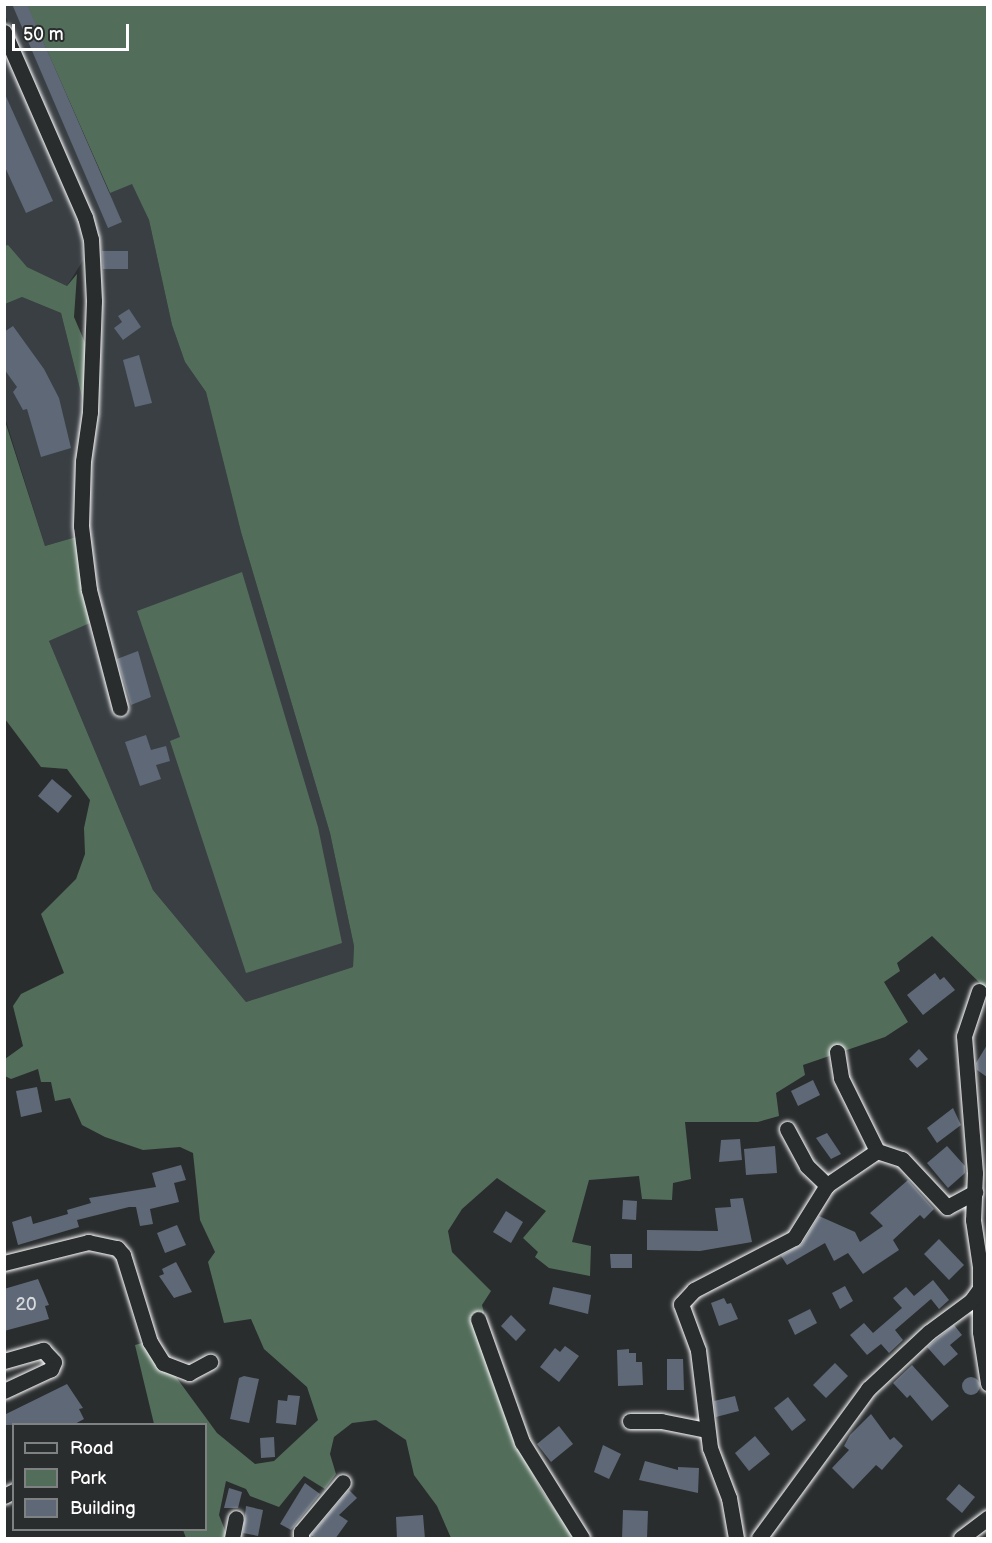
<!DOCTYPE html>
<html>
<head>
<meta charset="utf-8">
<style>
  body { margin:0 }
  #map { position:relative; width:992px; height:1543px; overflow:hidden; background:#2a2d2e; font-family:"Balsamiq Sans",sans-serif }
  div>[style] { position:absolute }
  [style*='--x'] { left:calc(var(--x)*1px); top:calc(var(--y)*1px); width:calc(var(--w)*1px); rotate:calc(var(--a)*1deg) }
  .built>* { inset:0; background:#3a3f44 }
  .green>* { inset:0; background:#536d5b }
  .building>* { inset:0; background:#5f6876 }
  .round { border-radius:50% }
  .roads { filter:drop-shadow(0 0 2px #fff) drop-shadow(0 0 2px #fff) }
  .minor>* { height:15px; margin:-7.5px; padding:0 7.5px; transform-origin:7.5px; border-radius:7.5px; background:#2a2d2e }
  span { translate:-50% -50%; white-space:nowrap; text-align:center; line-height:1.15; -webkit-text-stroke:4.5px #2a2d2e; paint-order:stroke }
  .number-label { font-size:18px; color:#d7d9dd }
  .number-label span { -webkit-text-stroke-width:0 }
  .frame { position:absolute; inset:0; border:6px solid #fff; pointer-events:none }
  .legend { position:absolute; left:12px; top:1423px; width:195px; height:108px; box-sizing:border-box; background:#2a2d2e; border:2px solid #7f8182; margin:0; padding:8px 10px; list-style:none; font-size:18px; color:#fff }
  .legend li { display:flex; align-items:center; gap:12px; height:30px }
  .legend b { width:30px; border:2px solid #7f8182 }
  .scale { position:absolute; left:12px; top:24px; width:117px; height:27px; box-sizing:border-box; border:3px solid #fff; border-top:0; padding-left:8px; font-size:18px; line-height:21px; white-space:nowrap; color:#fff; -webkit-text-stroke:4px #2a2d2e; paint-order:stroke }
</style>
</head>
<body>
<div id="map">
  <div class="built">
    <i style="clip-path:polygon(4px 5px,27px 5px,109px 193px,132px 183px,149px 220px,172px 325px,185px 362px,206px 392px,241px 532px,330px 833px,354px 946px,353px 967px,246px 1002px,153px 890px,49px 641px,103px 617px,87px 538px,88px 463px,97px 411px,103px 315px,89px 215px,5px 15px)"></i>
    <i style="clip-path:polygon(4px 43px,80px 217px,84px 259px,67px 286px,27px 267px,5px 246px)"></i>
    <i style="clip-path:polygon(22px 297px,61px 313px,85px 409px,76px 537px,45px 546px,5px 418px,5px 304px)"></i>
  </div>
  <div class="green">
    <i style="clip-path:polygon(27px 5px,987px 5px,987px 990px,932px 936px,897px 963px,900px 971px,884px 982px,908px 1022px,885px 1037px,803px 1065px,805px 1075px,776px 1093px,779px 1116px,758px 1122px,685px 1122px,691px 1179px,673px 1183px,672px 1200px,642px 1199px,639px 1176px,589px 1180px,572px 1242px,591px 1246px,590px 1276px,549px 1268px,535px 1257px,538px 1252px,523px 1238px,546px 1211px,497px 1178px,462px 1209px,448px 1231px,452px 1252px,491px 1291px,482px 1305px,517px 1443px,540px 1488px,574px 1538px,451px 1538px,437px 1506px,414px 1475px,406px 1440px,376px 1420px,352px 1423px,334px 1437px,330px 1454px,336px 1474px,325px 1489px,304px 1476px,279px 1507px,250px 1496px,246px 1489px,226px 1481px,219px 1515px,228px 1538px,186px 1538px,183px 1530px,206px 1530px,206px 1424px,154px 1424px,135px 1345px,156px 1339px,176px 1377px,217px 1433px,255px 1464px,274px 1461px,318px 1420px,307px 1387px,264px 1349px,251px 1319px,224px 1323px,208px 1262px,215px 1252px,200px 1220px,193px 1153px,180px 1147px,143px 1150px,105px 1137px,82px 1125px,70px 1098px,55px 1101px,51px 1082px,41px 1082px,38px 1069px,11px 1079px,5px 1076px,5px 1059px,23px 1046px,13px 1006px,21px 994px,64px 973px,41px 914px,76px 879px,85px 854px,84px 828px,90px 800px,67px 769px,41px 767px,5px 719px,4px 418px,45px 546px,76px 537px,90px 623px,49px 641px,153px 890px,246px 1002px,353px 967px,354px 946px,330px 833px,241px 532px,206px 392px,185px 362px,172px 325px,149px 220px,132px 184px,110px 193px)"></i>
    <i style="clip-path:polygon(8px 245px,27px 267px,67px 286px,77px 274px,74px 317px,89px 352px,85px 409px,61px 313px,22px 297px,5px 304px,5px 246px)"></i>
    <i style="clip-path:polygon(242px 572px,318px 827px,342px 943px,246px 973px,170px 741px,180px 737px,137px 611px)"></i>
  </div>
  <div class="building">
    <i style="clip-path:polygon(12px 4px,27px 4px,122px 222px,108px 228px)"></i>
    <i style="clip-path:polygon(4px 92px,53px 201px,26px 213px,4px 165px)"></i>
    <i style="clip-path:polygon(102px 251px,128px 251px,128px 269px,103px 269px)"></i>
    <i style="clip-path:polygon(129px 309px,141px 327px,123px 340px,114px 328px,122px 322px,118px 316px)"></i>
    <i style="clip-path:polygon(13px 326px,44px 369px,59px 398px,71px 448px,41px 457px,27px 409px,23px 410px,13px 392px,17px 387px,4px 369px,4px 332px)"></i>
    <i style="clip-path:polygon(139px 355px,152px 403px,135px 407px,123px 360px)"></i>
    <i style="clip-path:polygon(138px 651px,151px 697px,131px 705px,117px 659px)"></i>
    <i style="clip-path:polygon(146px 735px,151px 750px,166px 746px,170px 761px,156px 765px,161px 779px,140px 786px,125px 742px)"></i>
    <i style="clip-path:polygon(52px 779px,72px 796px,58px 813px,38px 796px)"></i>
    <i style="clip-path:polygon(935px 973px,940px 980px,944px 977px,955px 990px,923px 1015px,907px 995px)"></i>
    <i style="clip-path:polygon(987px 1045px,987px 1077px,977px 1070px,976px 1063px)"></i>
    <i style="clip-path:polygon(919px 1049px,928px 1059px,917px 1068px,909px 1059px)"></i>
    <i style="clip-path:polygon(813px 1080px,820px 1095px,798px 1106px,791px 1091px)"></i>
    <i style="clip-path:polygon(37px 1087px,42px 1112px,21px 1117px,16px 1091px)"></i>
    <i style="clip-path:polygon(953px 1108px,961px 1125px,937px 1143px,927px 1128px)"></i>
    <i style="clip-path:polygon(827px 1133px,841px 1154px,831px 1159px,816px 1138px)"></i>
    <i style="clip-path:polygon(740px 1139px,742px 1160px,719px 1162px,721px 1140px)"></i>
    <i style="clip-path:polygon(775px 1146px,777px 1173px,746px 1175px,744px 1149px)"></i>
    <i style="clip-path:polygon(947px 1146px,965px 1166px,965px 1173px,948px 1188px,927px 1163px)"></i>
    <i style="clip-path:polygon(181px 1165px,186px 1180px,174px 1183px,179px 1202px,150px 1209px,153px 1224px,140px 1226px,136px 1207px,129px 1207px,77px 1220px,79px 1227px,18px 1245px,12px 1222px,31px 1216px,33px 1224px,68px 1214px,67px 1210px,91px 1203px,89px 1198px,156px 1187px,152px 1173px)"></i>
    <i style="clip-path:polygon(908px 1180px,934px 1209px,924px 1219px,920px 1215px,893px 1240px,899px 1250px,863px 1274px,848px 1253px,834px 1261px,825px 1243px,787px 1265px,781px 1256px,802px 1244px,819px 1216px,855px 1232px,860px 1242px,883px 1226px,870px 1213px)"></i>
    <i style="clip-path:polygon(743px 1198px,752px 1242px,700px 1251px,647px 1250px,647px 1230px,718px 1231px,715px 1208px,731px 1207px,730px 1199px)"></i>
    <i style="clip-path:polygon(623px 1200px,637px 1201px,636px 1220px,622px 1219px)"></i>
    <i style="clip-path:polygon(506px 1211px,523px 1222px,511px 1243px,493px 1232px)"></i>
    <i style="clip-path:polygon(177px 1225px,186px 1245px,165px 1253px,157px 1233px)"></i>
    <i style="clip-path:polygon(939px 1239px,964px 1265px,949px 1280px,924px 1254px)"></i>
    <i style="clip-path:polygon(610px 1254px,632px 1254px,632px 1268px,611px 1268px)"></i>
    <i style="clip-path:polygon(176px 1262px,192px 1292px,174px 1298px,159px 1276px,164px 1274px,162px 1269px)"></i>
    <i style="clip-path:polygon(38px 1279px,49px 1305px,45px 1306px,49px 1319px,4px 1331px,4px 1289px)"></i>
    <i style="clip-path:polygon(933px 1280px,949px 1300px,939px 1309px,931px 1299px,895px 1330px,903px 1340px,889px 1353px,881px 1344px,867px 1355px,850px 1335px,864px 1323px,873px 1333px,902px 1308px,893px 1298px,906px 1287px,914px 1296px)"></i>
    <i style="clip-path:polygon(845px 1286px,853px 1301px,840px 1309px,832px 1293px)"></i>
    <i style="clip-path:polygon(553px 1287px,591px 1295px,588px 1314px,549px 1304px)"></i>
    <i style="clip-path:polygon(724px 1298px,727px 1304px,731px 1303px,738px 1319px,719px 1326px,711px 1303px)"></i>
    <i style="clip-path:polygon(810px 1309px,817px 1323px,795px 1335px,788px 1320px)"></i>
    <i style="clip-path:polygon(511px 1315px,526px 1330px,516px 1341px,501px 1326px)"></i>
    <i style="clip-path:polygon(954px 1325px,962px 1335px,950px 1345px,958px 1354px,944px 1366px,927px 1347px)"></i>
    <i style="clip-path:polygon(565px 1346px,579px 1356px,559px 1382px,540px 1367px,555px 1348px,560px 1352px)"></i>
    <i style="clip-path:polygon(629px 1349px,629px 1353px,636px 1353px,636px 1362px,642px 1362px,643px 1385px,618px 1386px,617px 1350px)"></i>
    <i style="clip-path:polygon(667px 1359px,683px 1359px,684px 1390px,667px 1390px)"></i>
    <i style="clip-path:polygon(835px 1363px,848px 1376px,826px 1398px,813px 1385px)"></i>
    <i style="clip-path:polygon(912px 1365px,949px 1406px,932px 1421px,910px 1395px,907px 1398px,893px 1383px)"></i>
    <i style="clip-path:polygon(244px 1376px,259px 1379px,249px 1423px,230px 1419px,239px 1378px)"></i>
    <i class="round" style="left:962px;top:1377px;width:18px;height:18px"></i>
    <i style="clip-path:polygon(67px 1384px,83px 1408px,79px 1409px,84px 1419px,73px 1425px,4px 1425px,4px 1415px)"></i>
    <i style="clip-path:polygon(288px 1395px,300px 1396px,296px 1425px,276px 1423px,278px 1400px,287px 1401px)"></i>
    <i style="clip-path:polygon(735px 1396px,739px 1411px,716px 1417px,714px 1401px)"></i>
    <i style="clip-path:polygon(788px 1397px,806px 1420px,792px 1431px,774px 1408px)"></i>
    <i style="clip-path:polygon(871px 1414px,890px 1440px,894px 1437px,903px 1446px,882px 1470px,876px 1465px,853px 1489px,832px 1468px,849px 1450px,844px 1446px,850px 1435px)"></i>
    <i style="clip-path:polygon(559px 1426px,573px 1444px,551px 1462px,537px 1444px)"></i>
    <i style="clip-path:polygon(755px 1436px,770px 1454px,749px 1471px,735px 1453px)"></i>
    <i style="clip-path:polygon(274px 1437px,275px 1457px,261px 1458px,260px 1438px)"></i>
    <i style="clip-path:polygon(603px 1445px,621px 1454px,609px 1479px,594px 1472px)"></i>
    <i style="clip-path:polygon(645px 1461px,678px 1470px,678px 1467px,699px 1468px,698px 1493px,639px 1480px)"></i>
    <i style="clip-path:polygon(305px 1483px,320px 1494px,291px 1530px,280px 1524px)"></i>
    <i style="clip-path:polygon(959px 1484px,975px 1497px,962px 1513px,946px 1499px)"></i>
    <i style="clip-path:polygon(229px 1488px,242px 1492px,238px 1508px,224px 1508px)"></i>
    <i style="clip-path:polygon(349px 1490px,357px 1498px,339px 1515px,348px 1521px,335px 1539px,316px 1539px,311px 1535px)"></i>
    <i style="clip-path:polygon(246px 1506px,263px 1510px,258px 1536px,243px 1533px)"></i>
    <i style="clip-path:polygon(623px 1510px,648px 1511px,647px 1539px,622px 1539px)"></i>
    <i style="clip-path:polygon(423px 1515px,425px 1539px,397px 1539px,396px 1517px)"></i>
  </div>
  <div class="roads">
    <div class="minor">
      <i style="--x:4;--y:32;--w:202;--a:66.4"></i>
      <i style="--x:85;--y:217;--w:23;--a:75"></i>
      <i style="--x:91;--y:239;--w:62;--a:87.2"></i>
      <i style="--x:94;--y:301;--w:111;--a:92.1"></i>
      <i style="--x:90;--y:412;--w:49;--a:98.1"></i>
      <i style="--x:83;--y:461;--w:65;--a:91.8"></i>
      <i style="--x:81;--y:526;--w:64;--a:82.9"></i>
      <i style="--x:89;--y:590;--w:122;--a:75.3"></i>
      <i style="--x:979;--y:991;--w:47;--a:108.4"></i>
      <i style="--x:964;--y:1036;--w:137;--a:85.4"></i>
      <i style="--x:975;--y:1173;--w:47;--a:92.4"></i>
      <i style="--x:973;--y:1220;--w:48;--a:81.5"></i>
      <i style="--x:980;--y:1267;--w:65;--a:90"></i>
      <i style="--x:980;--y:1332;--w:52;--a:81.1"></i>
      <i style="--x:837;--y:1052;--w:26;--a:81"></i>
      <i style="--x:841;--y:1078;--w:81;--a:63.7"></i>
      <i style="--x:877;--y:1151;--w:26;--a:18"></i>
      <i style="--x:902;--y:1159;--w:66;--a:46.8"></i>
      <i style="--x:947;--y:1207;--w:32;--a:-28"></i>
      <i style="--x:787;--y:1129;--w:42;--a:61.6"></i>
      <i style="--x:807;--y:1166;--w:28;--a:44"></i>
      <i style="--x:4;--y:1263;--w:87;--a:-14"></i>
      <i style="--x:88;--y:1242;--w:30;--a:12"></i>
      <i style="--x:117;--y:1248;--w:9;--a:49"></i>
      <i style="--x:123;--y:1255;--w:91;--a:72.8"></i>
      <i style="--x:150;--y:1342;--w:25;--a:58"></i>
      <i style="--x:163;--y:1363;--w:28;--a:21"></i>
      <i style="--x:189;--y:1373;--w:24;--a:-28"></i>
      <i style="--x:478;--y:1319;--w:131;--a:70.3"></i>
      <i style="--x:522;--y:1442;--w:113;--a:58"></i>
      <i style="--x:4;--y:1361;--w:41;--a:-15.8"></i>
      <i style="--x:43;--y:1350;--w:16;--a:47"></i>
      <i style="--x:54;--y:1362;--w:8;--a:113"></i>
      <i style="--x:51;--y:1369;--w:52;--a:154.9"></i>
      <i style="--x:630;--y:1421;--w:31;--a:0"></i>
      <i style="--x:661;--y:1421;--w:46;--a:11.3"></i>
      <i style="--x:4;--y:1496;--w:11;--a:-27"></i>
      <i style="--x:232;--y:1538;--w:20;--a:-79"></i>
      <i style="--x:301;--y:1538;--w:6;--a:-90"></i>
      <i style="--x:301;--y:1532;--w:65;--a:-50"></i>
      <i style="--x:736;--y:1538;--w:41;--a:-99.9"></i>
      <i style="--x:729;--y:1498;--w:53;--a:-110.8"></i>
      <i style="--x:710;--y:1448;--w:99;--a:-97"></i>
      <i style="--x:698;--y:1350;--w:49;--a:-110.3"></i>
      <i style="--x:681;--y:1304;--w:19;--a:-47"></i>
      <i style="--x:694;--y:1290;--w:113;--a:-27.5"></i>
      <i style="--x:794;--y:1238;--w:62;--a:-58.1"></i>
      <i style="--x:827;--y:1185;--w:60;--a:-34.2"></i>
      <i style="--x:759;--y:1538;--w:185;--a:-53.8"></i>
      <i style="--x:868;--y:1389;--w:83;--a:-43.1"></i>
      <i style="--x:929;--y:1332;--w:52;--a:-36.4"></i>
      <i style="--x:971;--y:1301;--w:14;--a:-54"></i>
      <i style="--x:961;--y:1538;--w:34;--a:-37"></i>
    </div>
  </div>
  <div class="number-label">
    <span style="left:26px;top:1305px">20</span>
  </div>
  <div class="frame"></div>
  <ul class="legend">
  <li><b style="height:8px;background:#2a2d2e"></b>Road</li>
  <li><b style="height:16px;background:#536d5b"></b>Park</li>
  <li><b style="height:16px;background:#5f6876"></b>Building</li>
  </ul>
  <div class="scale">50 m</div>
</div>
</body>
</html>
